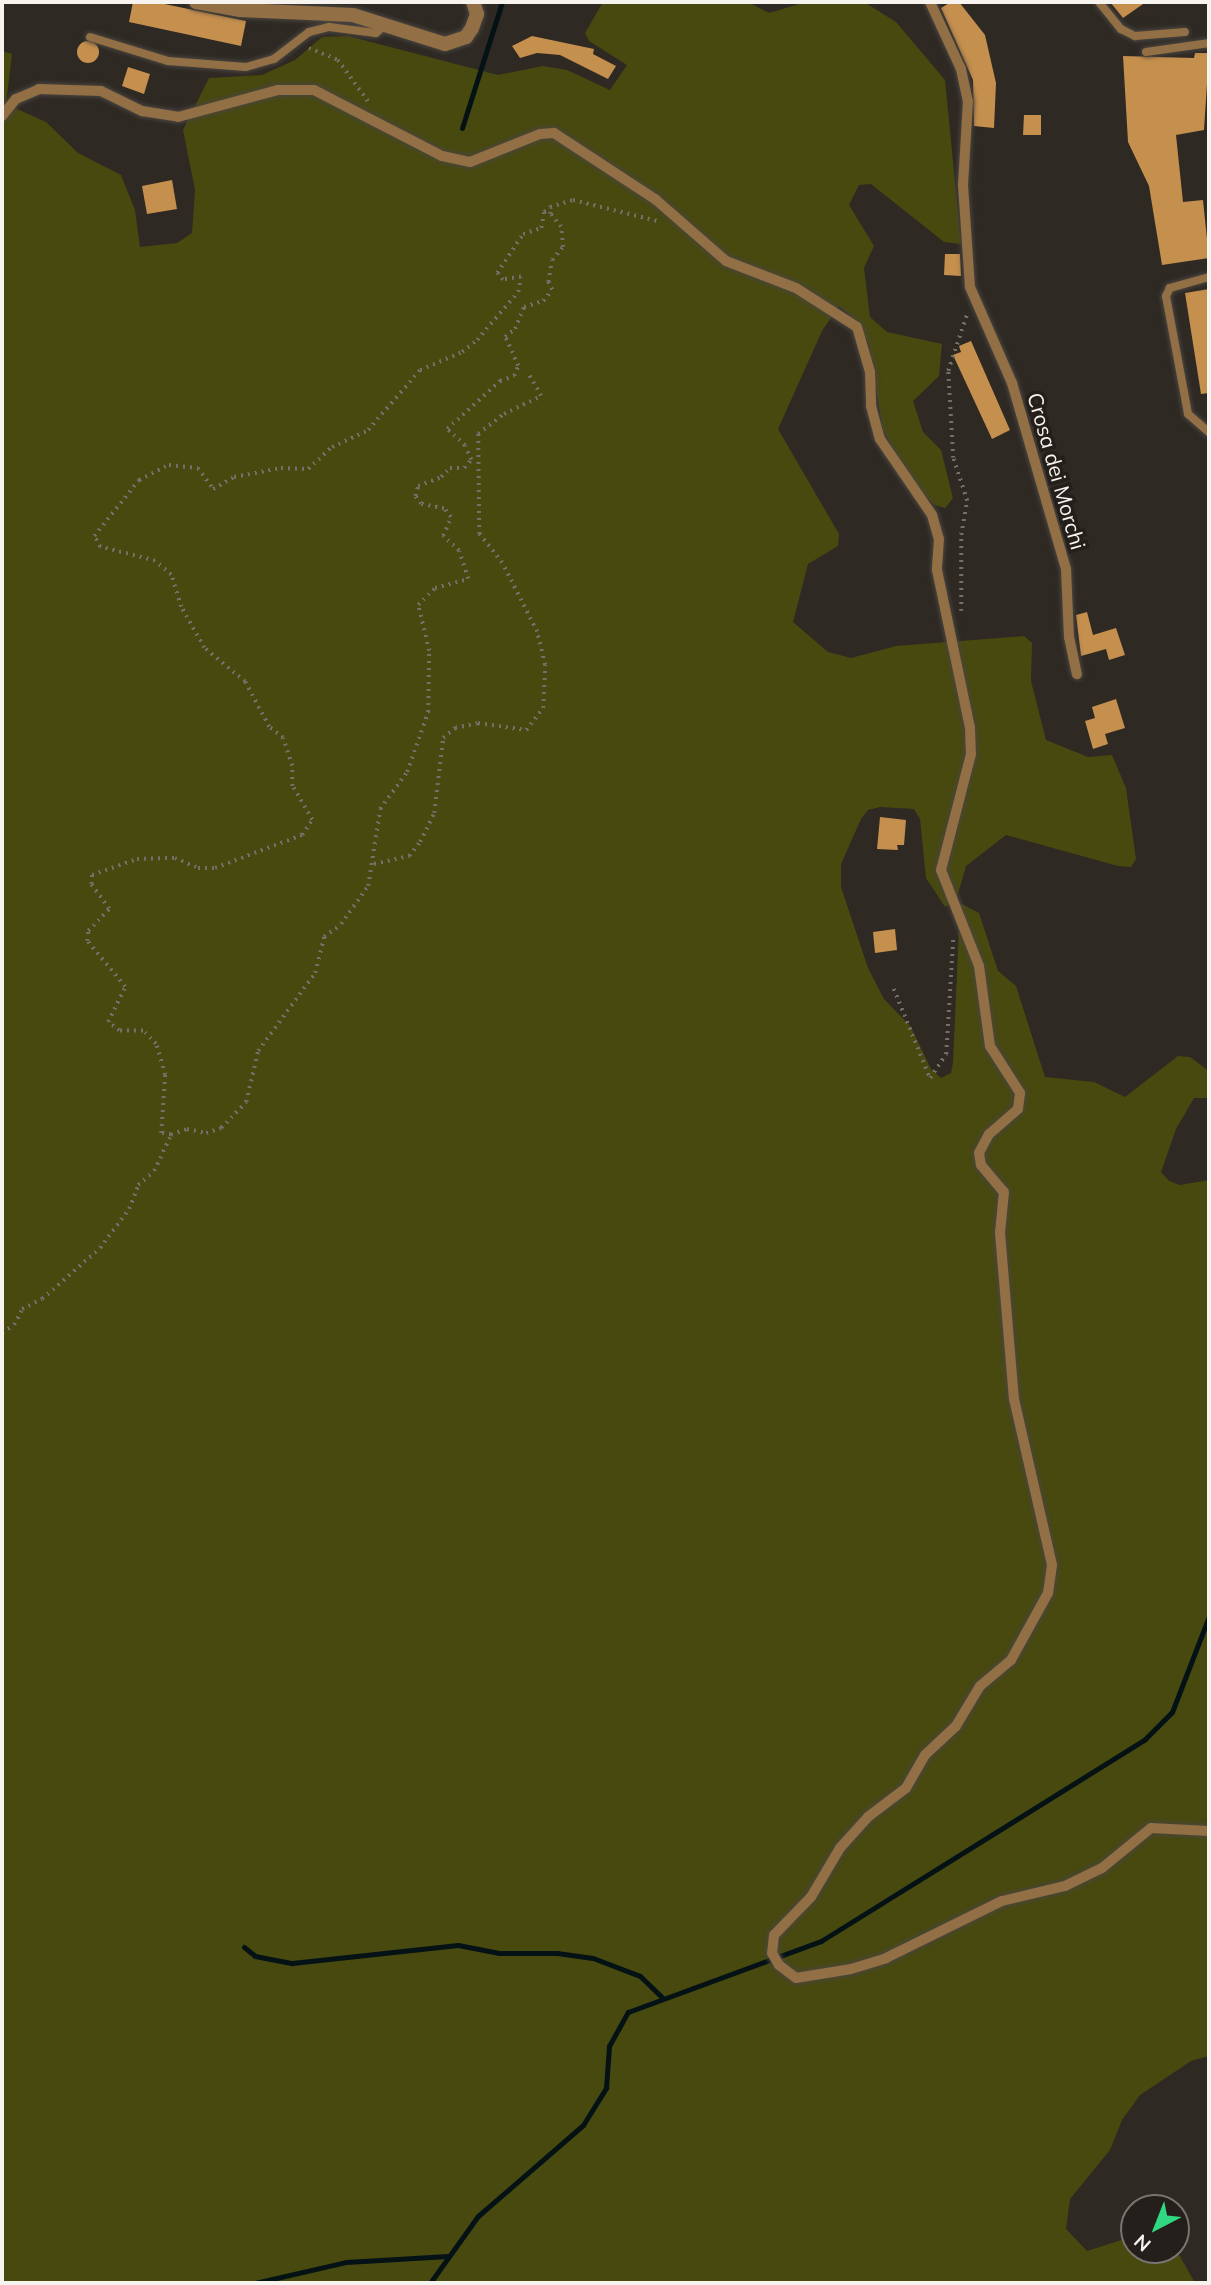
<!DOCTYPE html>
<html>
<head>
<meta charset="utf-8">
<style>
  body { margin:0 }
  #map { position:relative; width:1211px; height:2285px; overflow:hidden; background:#2e2923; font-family:Mulish,sans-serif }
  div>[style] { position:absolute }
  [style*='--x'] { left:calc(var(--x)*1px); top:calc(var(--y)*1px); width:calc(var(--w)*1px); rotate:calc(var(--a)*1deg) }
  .green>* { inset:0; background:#48490f }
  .stream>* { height:5px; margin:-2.5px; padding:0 2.5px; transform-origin:2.5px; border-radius:2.5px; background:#051215 }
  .building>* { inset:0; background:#c58f4d }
  .round { border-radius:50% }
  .path>* { height:3.5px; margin-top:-1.75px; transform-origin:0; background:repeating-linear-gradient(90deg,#736f69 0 2px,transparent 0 7px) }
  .roads { filter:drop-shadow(0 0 2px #4a4540) drop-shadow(0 0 2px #4a4540) }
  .service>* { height:8px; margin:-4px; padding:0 4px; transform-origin:4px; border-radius:4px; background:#926f44 }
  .pedestrian>* { height:10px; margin:-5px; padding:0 5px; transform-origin:5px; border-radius:5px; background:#926f44 }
  .minor>* { height:14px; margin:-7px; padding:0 7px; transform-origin:7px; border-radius:7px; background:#926f44 }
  span { translate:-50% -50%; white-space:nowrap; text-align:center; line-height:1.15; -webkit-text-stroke:7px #241f1a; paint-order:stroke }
  .street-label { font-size:21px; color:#f7f4f0 }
  .frame { position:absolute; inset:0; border:4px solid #f7f4f0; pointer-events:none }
  .north { position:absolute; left:1120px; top:2194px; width:70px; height:70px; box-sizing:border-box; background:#241f1a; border:2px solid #787470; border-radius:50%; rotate:222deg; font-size:19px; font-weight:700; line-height:28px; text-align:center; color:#f7f4f0 }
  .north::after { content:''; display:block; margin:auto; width:24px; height:32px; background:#30d882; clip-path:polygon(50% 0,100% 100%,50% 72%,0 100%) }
</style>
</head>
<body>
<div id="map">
  <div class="green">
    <i style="clip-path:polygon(603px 2px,748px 2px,769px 13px,806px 2px,864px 2px,896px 22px,945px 80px,961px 244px,944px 242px,871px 184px,859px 185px,849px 205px,874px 246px,864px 268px,870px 317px,887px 332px,942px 344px,939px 376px,913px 401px,923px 432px,941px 450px,953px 498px,945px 508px,934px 505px,912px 481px,883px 431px,869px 345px,856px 320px,839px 306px,822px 331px,778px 429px,839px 534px,838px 546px,808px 564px,793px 622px,828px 652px,851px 658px,896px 646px,1024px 636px,1032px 643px,1031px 681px,1046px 740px,1088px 757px,1112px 755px,1126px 788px,1136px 859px,1131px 867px,1118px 866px,1006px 835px,966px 866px,956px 901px,945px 907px,926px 878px,920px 819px,914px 809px,880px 807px,868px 810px,861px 819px,841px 864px,841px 887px,868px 968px,884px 999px,911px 1027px,931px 1069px,941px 1078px,951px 1073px,953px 1063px,960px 903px,979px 913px,998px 971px,1016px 986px,1045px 1077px,1094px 1082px,1125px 1097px,1178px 1056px,1190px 1057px,1209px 1071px,1209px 1098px,1194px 1098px,1176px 1129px,1161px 1172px,1169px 1181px,1180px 1185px,1209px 1180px,1209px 2056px,1191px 2061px,1140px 2095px,1122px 2120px,1110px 2150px,1070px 2199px,1066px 2229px,1087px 2251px,1134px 2236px,1134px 2250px,1176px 2249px,1195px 2283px,2px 2283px,2px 51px,12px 54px,6px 104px,46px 122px,78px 153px,121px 175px,135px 210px,140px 247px,177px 243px,192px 233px,195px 190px,183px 130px,209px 78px,262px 75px,295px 60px,322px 37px,348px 36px,498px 75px,543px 66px,567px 70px,610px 90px,627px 65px,589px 41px,585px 33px)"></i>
  </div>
  <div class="stream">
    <i style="--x:462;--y:128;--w:132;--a:-72.4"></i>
    <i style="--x:244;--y:1947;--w:14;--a:39"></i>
    <i style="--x:255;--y:1956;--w:38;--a:11"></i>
    <i style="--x:292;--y:1963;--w:167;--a:-6.2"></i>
    <i style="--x:458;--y:1945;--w:42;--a:11"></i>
    <i style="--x:499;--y:1953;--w:58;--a:0"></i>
    <i style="--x:557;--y:1953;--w:36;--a:8"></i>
    <i style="--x:593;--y:1958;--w:50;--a:21"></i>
    <i style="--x:640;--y:1976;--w:30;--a:44"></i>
    <i style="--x:255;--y:2283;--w:93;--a:-13"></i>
    <i style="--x:346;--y:2262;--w:102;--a:-3.4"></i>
    <i style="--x:430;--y:2283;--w:82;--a:-54.4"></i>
    <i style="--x:478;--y:2216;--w:139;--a:-40.9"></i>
    <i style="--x:583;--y:2125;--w:44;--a:-58.1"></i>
    <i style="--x:606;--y:2088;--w:42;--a:-85.9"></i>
    <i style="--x:609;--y:2046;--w:39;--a:-61"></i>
    <i style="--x:628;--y:2012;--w:206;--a:-20.2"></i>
    <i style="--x:821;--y:1941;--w:382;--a:-31.9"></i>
    <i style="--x:1145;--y:1739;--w:38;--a:-45"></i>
    <i style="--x:1172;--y:1712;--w:103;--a:-68.9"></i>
  </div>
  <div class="building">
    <i style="clip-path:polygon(133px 2px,155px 2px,246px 21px,241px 46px,129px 22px)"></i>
    <i style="clip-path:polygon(951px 2px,959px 2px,985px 35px,996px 83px,994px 128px,974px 126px,973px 80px,941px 8px)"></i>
    <i style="clip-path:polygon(1110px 2px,1146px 2px,1123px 18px)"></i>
    <i style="clip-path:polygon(532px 36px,594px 49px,593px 54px,616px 66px,608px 79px,560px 55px,537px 53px,520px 58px,512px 46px)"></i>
    <i class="round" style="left:77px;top:41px;width:22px;height:22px"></i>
    <i style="clip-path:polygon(1195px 53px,1209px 53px,1204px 130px,1176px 135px,1183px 202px,1203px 200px,1209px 258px,1162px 265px,1149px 186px,1128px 142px,1123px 56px,1194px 58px)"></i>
    <i style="clip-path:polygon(128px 67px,150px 74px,144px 94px,122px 86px)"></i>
    <i style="clip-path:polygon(1024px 115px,1041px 115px,1041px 135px,1023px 135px)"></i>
    <i style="clip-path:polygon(172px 180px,177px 209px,147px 214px,142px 186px)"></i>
    <i style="clip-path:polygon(945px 254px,960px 254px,961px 276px,944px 275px)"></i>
    <i style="clip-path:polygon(1209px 289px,1209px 393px,1201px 394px,1185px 293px)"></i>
    <i style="clip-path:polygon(971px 341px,1010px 430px,992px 439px,953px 355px,961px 352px,959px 346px)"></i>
    <i style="clip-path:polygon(1087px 612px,1093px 635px,1116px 628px,1125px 655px,1109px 660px,1106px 649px,1081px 656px,1076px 615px)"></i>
    <i style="clip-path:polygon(1116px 699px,1125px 728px,1105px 734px,1108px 744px,1093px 749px,1085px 721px,1095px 718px,1092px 707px)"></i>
    <i style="clip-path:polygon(880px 817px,906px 820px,904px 845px,897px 845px,898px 850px,877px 849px)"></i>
    <i style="clip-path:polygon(895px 929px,897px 950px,875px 953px,873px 932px)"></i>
  </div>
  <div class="path">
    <i style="--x:309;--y:48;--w:31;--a:22"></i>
    <i style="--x:338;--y:60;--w:51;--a:53.8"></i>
    <i style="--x:961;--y:611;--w:76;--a:-90"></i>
    <i style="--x:961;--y:535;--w:35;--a:-80"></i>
    <i style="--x:967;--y:501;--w:45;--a:-108"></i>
    <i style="--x:953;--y:458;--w:87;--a:-93.3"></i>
    <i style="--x:948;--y:371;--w:60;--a:-71.6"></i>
    <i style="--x:374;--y:864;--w:36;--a:-13"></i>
    <i style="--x:409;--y:856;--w:18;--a:-52"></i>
    <i style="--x:420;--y:842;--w:32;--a:-64"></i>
    <i style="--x:434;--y:813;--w:76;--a:-83.2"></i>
    <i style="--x:443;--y:738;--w:16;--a:-40"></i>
    <i style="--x:455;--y:728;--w:24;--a:-12"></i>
    <i style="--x:478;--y:723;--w:49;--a:8.3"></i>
    <i style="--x:526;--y:730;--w:28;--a:-52"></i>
    <i style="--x:543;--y:708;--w:43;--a:-87.3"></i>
    <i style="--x:545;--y:665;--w:34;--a:-104"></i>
    <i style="--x:537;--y:632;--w:77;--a:-116.9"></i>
    <i style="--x:502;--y:563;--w:37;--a:-128"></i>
    <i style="--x:479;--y:534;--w:100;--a:-90.6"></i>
    <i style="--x:478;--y:434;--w:33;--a:-38"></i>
    <i style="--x:504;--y:414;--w:41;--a:-25.9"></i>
    <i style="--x:541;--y:396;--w:24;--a:-120"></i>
    <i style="--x:894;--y:989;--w:96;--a:68"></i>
    <i style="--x:930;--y:1078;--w:29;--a:-56"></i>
    <i style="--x:946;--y:1054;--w:114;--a:-86.5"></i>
    <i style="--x:171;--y:1135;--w:10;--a:-169"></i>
    <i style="--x:161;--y:1133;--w:58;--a:-86.1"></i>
    <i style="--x:165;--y:1075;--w:32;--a:-106"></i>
    <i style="--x:156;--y:1044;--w:18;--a:-135"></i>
    <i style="--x:143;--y:1031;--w:24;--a:180"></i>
    <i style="--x:119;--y:1031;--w:14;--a:-141"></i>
    <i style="--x:108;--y:1022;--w:39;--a:-64"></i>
    <i style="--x:125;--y:987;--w:60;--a:-129.6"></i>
    <i style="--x:87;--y:941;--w:10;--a:-84"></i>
    <i style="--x:88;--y:931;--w:30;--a:-46"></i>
    <i style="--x:109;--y:909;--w:31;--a:-126"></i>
    <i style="--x:91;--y:884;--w:9;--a:-84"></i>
    <i style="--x:92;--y:875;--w:48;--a:-19.6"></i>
    <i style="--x:137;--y:859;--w:38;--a:-2"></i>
    <i style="--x:175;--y:858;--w:25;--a:23"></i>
    <i style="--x:198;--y:868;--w:17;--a:0"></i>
    <i style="--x:215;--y:868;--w:93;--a:-20.8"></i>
    <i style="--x:302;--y:835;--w:18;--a:-56"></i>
    <i style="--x:312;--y:820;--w:39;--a:-120"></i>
    <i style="--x:292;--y:786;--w:20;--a:-90"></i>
    <i style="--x:292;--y:766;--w:29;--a:-108"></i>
    <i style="--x:283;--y:738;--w:18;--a:-142"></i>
    <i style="--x:269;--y:727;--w:51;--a:-118.1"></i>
    <i style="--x:245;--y:682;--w:53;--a:-140.3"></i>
    <i style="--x:204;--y:648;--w:47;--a:-119.3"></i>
    <i style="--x:181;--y:607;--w:34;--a:-107"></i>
    <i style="--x:171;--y:575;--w:21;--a:-139"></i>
    <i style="--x:155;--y:561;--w:57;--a:-165.7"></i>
    <i style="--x:100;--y:547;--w:13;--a:-119"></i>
    <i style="--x:94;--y:536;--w:72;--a:-51.2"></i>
    <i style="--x:139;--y:480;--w:34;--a:-27"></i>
    <i style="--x:169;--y:465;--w:29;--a:6"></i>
    <i style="--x:198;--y:468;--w:26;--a:54"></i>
    <i style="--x:213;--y:489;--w:24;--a:-30"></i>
    <i style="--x:234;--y:477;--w:48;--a:-10.8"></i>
    <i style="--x:281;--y:468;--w:27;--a:2"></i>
    <i style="--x:308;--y:469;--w:33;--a:-43"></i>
    <i style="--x:332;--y:447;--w:40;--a:-25"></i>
    <i style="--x:368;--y:430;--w:79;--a:-49.1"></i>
    <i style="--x:420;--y:370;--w:46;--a:-23.2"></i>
    <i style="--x:462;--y:352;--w:19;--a:-39"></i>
    <i style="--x:477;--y:340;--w:63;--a:-49.5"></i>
    <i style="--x:518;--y:292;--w:15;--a:-79"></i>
    <i style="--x:521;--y:277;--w:18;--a:171"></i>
    <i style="--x:503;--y:280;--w:9;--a:-131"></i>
    <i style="--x:497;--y:273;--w:47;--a:-56.3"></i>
    <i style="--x:523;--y:234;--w:19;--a:-18"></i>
    <i style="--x:541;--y:228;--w:16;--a:-79"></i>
    <i style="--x:544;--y:212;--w:8;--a:-40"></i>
    <i style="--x:2;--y:1333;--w:14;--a:-34"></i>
    <i style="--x:14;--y:1325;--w:18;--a:-63"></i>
    <i style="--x:22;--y:1309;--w:22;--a:-27"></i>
    <i style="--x:42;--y:1299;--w:77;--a:-41.3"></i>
    <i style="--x:100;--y:1248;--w:49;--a:-53.4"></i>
    <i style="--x:129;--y:1209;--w:26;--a:-69"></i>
    <i style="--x:138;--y:1185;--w:21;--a:-41"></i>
    <i style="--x:154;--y:1171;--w:40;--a:-65"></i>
    <i style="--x:171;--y:1135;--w:17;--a:-21"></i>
    <i style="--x:187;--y:1129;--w:19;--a:12"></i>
    <i style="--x:206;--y:1133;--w:16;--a:-18"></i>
    <i style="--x:221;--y:1128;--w:36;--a:-46"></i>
    <i style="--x:246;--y:1102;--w:52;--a:-76.8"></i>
    <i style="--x:258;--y:1051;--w:97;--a:-53.8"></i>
    <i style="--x:315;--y:973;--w:37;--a:-76"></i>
    <i style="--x:324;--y:937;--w:21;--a:-37"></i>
    <i style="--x:341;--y:924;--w:47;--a:-54.6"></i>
    <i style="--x:368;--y:886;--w:78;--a:-81.1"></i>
    <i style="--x:380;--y:809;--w:46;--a:-53.9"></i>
    <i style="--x:407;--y:772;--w:64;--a:-70.7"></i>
    <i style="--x:428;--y:712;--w:61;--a:-89.1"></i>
    <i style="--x:429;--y:651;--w:47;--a:-103.4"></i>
    <i style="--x:418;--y:605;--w:24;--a:-45"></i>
    <i style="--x:435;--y:588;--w:34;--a:-15"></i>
    <i style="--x:468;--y:579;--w:29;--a:-108"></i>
    <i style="--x:459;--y:551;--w:22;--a:-137"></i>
    <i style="--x:443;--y:536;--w:21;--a:-67"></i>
    <i style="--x:451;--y:517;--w:11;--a:-131"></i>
    <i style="--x:444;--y:509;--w:24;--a:-168"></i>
    <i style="--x:421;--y:504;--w:10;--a:-127"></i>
    <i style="--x:415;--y:496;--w:10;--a:-73"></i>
    <i style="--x:418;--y:486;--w:25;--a:-21"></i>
    <i style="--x:441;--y:477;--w:13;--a:-45"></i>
    <i style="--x:450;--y:468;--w:14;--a:0"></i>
    <i style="--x:464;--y:468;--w:11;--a:-49"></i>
    <i style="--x:471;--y:460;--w:15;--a:-113"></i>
    <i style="--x:465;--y:446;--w:25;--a:-137"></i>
    <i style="--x:447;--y:429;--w:72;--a:-42.2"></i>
    <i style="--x:500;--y:381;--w:15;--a:-20"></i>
    <i style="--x:514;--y:376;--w:11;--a:-68"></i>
    <i style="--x:518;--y:366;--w:32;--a:-114"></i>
    <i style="--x:505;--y:337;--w:13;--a:-39"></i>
    <i style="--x:515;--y:329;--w:24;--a:-68"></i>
    <i style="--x:524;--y:307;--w:20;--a:-18"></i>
    <i style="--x:543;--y:301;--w:14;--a:-51"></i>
    <i style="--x:552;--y:290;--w:9;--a:-117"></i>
    <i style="--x:548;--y:282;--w:22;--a:-80"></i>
    <i style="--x:552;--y:260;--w:17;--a:-50"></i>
    <i style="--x:563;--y:247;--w:20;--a:-96"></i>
    <i style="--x:561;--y:227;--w:17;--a:-130"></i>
    <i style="--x:550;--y:214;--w:7;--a:-90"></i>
    <i style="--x:550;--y:207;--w:24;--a:-17"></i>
    <i style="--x:573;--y:200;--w:87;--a:14"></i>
  </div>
  <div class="roads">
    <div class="service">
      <i style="--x:1099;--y:2;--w:35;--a:51"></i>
      <i style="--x:1121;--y:29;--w:16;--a:27"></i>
      <i style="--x:1135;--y:36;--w:50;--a:-4.6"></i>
      <i style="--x:90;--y:37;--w:82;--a:17.1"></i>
      <i style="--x:168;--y:61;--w:78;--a:4.4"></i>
      <i style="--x:246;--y:67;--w:29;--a:-16"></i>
      <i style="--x:274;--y:59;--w:44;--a:-37.6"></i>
      <i style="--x:309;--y:32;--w:21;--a:-14"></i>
      <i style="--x:329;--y:27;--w:47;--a:7.3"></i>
      <i style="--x:376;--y:33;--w:12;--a:-42"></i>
      <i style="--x:1146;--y:52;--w:64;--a:-8.1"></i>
      <i style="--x:1209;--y:277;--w:41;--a:164.2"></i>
      <i style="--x:1170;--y:288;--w:9;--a:117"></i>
      <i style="--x:1166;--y:296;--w:120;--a:79.4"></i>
      <i style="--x:1188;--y:414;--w:28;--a:41"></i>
    </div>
    <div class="pedestrian">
      <i style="--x:930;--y:2;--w:74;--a:65.2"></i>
      <i style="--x:961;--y:69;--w:33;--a:78"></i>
      <i style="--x:968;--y:101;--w:84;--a:93.4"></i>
      <i style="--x:963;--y:185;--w:102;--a:86.1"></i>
      <i style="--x:970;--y:287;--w:105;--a:66.4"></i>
      <i style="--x:1012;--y:383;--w:194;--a:73.8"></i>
      <i style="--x:1066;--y:569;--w:68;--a:87.5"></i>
      <i style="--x:1069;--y:637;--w:38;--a:78"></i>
      <i style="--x:2;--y:116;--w:22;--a:-51"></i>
      <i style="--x:16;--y:99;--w:25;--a:-23"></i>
      <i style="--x:39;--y:89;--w:62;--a:1.8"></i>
      <i style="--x:101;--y:91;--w:46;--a:26"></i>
      <i style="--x:142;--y:111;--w:36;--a:9"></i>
      <i style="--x:178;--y:117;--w:104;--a:-15.1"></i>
      <i style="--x:278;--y:90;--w:36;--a:0"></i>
      <i style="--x:314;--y:90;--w:144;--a:27.3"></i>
      <i style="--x:442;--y:156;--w:29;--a:12"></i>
      <i style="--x:470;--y:162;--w:75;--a:-21.8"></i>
      <i style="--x:540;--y:134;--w:14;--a:-4"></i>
      <i style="--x:554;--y:133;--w:121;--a:33.2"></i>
      <i style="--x:655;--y:199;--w:94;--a:41.1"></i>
      <i style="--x:726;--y:261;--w:75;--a:21.1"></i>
      <i style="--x:796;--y:288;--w:72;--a:32.6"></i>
      <i style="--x:857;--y:327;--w:47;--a:73.9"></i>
      <i style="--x:870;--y:372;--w:34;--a:88"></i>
      <i style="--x:871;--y:406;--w:34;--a:75"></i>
      <i style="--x:880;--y:439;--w:92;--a:55.6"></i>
      <i style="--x:932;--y:515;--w:25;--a:74"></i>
      <i style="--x:939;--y:539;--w:31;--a:94"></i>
      <i style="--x:937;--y:570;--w:161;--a:78.2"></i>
      <i style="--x:970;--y:728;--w:26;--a:88"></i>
      <i style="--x:971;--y:754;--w:120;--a:104.5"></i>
      <i style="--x:941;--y:870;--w:103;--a:68.4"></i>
      <i style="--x:979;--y:966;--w:81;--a:82.2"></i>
      <i style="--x:990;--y:1046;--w:56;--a:57.4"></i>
      <i style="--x:1020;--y:1093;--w:16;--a:97"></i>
      <i style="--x:1018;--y:1109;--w:38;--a:139"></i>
      <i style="--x:989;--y:1134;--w:21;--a:118"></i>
      <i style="--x:979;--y:1153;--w:12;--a:81"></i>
      <i style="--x:981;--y:1165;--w:35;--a:50"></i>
      <i style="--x:1004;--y:1192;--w:41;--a:95.6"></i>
      <i style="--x:1000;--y:1233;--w:167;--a:85.2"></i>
      <i style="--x:1014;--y:1399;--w:170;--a:77.1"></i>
      <i style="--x:1052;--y:1565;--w:28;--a:98"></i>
      <i style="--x:1048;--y:1593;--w:77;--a:118.9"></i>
      <i style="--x:1011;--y:1660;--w:40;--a:140"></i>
      <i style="--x:980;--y:1686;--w:47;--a:121"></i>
      <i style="--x:956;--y:1726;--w:42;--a:136.9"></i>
      <i style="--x:925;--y:1755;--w:38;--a:120"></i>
      <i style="--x:906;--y:1788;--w:48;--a:142.7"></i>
      <i style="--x:868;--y:1817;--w:42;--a:132.1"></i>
      <i style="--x:840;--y:1848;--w:57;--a:120.6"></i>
      <i style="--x:811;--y:1897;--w:53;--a:134.2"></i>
      <i style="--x:774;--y:1935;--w:18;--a:96"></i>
      <i style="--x:772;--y:1953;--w:14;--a:60"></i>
      <i style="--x:779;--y:1965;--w:21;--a:37"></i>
      <i style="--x:796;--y:1978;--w:56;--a:-9.3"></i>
      <i style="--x:851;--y:1969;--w:37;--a:-17"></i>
      <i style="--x:886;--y:1958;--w:129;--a:-26.2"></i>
      <i style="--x:1002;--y:1901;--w:65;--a:-13.4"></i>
      <i style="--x:1065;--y:1886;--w:41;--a:-25.9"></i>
      <i style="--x:1102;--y:1868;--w:63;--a:-39.2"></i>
      <i style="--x:1151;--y:1828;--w:58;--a:3"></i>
    </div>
    <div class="minor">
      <i style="--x:196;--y:2;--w:45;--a:10.3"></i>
      <i style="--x:240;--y:10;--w:113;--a:2.5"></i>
      <i style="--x:353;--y:15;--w:96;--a:17.5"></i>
      <i style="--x:445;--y:44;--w:22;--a:-18"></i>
      <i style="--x:466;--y:37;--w:11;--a:-56"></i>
      <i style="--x:472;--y:28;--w:15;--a:-70"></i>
      <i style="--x:477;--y:14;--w:13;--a:-108"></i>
    </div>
  </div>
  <div class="street-label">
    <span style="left:1057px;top:471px;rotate:74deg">Crosa dei Morchi</span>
  </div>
  <div class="frame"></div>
  <div class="north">N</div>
</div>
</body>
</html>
